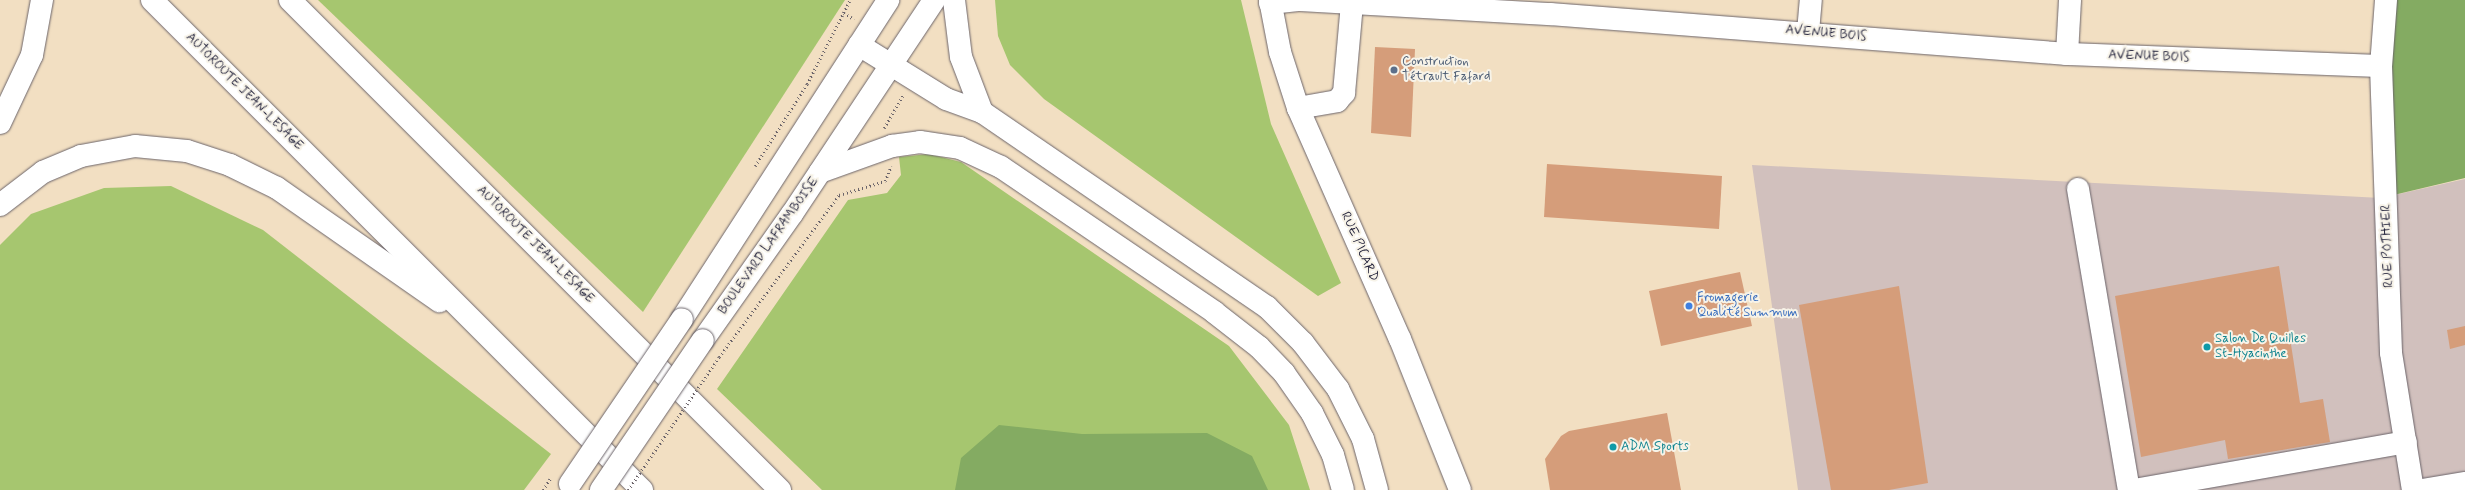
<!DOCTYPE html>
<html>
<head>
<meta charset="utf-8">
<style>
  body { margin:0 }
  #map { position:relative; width:2465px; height:490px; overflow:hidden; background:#f2dfc2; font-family:Mynerve,sans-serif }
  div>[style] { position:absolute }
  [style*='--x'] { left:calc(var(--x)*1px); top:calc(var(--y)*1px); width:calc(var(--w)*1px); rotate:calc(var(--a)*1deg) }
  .industrial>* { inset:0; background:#d1c0bd }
  .green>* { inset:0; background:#a6c66f }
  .forest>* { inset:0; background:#84ab62 }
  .building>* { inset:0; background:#d59d7a }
  .path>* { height:2.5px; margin-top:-1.25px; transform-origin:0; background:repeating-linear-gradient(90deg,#6b646a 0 1px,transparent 0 4px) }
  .roads { filter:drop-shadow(0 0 1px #6b646a) drop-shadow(0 0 1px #6b646a) }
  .minor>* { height:22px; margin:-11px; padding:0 11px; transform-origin:11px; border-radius:11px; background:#fff }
  .major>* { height:22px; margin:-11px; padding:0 11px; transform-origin:11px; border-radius:11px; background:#fff }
  .highway>* { height:22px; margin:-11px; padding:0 11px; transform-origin:11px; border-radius:11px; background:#fff }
  .path-bridge>* { height:2.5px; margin-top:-1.25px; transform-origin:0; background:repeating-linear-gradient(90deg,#6b646a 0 1px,transparent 0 4px) }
  .bridges { filter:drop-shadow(0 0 1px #6b646a) drop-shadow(0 0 1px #6b646a) }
  .major-bridge>* { height:22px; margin:-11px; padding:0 11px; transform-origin:11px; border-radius:11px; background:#fff }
  .dots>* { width:11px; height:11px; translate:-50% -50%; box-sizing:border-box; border:2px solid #f7f3e8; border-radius:50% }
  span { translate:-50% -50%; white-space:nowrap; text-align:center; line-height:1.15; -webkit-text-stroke:4px #f7f3e8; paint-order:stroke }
  .street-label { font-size:13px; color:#22223b }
  .service-label { font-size:13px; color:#4e5e75 }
  .left { translate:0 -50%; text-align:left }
  .shop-label { font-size:13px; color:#366cbe }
  .culture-label { font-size:13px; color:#0d838f }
</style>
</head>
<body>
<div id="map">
  <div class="industrial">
    <i style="clip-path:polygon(1752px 165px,2381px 198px,2465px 179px,2465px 490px,1798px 490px)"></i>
  </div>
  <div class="green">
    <i style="clip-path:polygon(318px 0,845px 0,643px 312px)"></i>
    <i style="clip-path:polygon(995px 0,1241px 0,1271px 124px,1341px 283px,1318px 296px,1044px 99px,1010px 65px,998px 36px)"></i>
    <i style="clip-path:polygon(929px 154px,961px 162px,1229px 346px,1289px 425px,1310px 490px,822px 490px,717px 389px,848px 200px,887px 193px,901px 175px,899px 157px)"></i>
    <i style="clip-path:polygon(171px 186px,263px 230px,551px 454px,524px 490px,0 490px,0 245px,31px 214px,104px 188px)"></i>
  </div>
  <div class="forest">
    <i style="clip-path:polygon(2386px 0,2465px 0,2465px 178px,2381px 198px)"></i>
    <i style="clip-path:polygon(999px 425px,1082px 434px,1207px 433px,1252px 456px,1268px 490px,955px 490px,961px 458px)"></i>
  </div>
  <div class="building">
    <i style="clip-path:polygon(1375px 47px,1415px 49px,1411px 137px,1371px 133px)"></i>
    <i style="clip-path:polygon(1547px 164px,1722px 176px,1719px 229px,1544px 217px)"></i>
    <i style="clip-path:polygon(2279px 266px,2300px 403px,2323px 399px,2330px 442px,2228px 459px,2225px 440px,2141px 457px,2115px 296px)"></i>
    <i style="clip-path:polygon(1740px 272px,1752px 326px,1661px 346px,1649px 291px)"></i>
    <i style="clip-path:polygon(1899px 286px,1928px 483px,1889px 490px,1831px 490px,1799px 305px)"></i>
    <i style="clip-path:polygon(2465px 326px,2465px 345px,2450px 349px,2447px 330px)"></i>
    <i style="clip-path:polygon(1667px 413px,1681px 490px,1550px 490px,1545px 459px,1561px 436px,1569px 431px)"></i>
  </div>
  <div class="path">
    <i style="--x:844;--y:13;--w:12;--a:31"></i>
    <i style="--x:884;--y:128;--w:38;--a:-60"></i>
    <i style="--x:755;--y:166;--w:97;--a:-57.6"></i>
    <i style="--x:807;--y:84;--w:94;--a:-62.9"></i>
    <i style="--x:719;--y:357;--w:202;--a:-53.5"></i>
    <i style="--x:839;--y:195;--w:48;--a:-16.9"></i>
    <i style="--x:885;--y:181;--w:16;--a:-68"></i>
    <i style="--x:543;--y:490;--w:13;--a:-58"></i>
  </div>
  <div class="roads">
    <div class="minor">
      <i style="--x:1270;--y:0;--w:53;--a:79.1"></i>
      <i style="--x:1280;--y:52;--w:59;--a:72.2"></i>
      <i style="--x:1298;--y:108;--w:253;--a:66.2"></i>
      <i style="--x:1400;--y:339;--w:162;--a:68.3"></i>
      <i style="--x:2386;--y:0;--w:66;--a:94.3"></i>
      <i style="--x:2381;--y:66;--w:287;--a:88"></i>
      <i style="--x:2391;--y:353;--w:139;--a:80.9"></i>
      <i style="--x:1270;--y:3;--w:28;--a:-6"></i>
      <i style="--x:1298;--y:0;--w:252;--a:3.2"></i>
      <i style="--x:1550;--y:14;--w:519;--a:4.42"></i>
      <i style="--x:2067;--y:54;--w:314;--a:2.2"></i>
      <i style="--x:1808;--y:32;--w:32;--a:-85"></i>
      <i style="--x:2067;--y:54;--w:54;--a:-86.8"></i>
      <i style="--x:1298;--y:108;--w:40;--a:-10"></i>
      <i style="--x:1337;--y:101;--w:11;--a:-49"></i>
      <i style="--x:1344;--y:93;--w:90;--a:-84.9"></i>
      <i style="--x:2078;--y:189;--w:305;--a:80.4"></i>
      <i style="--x:2134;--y:490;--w:276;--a:-10"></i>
      <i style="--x:2422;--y:490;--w:44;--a:-9.2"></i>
    </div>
    <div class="major">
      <i style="--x:682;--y:319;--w:380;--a:-57.1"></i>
      <i style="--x:703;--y:340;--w:154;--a:-54.8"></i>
      <i style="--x:792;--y:214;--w:257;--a:-56.4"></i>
    </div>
    <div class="highway">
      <i style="--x:152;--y:0;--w:693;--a:45"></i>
      <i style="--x:290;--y:0;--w:693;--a:45"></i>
      <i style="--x:954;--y:0;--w:57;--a:83"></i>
      <i style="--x:961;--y:57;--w:59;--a:69.1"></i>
      <i style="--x:859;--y:45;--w:102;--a:31.8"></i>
      <i style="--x:946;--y:99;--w:38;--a:20"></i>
      <i style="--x:982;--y:112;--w:345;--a:34.4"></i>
      <i style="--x:1267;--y:307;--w:51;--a:45"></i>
      <i style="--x:1303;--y:343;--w:58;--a:52.7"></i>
      <i style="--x:1338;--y:389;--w:56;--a:63.4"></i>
      <i style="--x:1363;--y:439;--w:53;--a:74.6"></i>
      <i style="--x:0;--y:123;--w:75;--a:-64.8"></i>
      <i style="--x:32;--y:55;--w:56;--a:-79.7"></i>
      <i style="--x:820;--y:172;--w:77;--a:-19.9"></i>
      <i style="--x:892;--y:146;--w:28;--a:-8"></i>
      <i style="--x:920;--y:142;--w:40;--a:8.5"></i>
      <i style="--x:960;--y:148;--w:45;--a:24.9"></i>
      <i style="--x:1001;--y:167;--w:258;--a:34.2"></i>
      <i style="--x:1214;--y:312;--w:57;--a:37.9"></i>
      <i style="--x:1259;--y:347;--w:36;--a:46"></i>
      <i style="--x:1284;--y:373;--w:49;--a:55"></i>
      <i style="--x:1312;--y:413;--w:47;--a:63.4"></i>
      <i style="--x:1333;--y:455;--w:36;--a:74"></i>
      <i style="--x:0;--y:205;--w:54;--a:-37.5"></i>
      <i style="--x:43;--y:172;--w:41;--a:-22.8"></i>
      <i style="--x:81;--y:156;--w:55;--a:-10.5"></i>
      <i style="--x:135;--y:146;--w:52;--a:5.5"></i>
      <i style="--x:187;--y:151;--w:45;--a:18"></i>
      <i style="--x:230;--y:165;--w:52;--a:26.1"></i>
      <i style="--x:277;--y:188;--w:198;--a:34.9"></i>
    </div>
  </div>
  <div class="path-bridge">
    <i style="--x:628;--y:490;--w:161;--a:-55.6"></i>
  </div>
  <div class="bridges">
    <div class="major-bridge">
      <i style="--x:570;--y:484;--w:199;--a:-55.8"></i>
      <i style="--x:601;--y:490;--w:181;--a:-55.8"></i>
    </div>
  </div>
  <div class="dots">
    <i style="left:1394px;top:70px;background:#5c6f8a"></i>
    <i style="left:1689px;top:306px;background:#3f7fe0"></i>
    <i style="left:2207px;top:347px;background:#0f9aa8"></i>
    <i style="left:1613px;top:447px;background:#0f9aa8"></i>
  </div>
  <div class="street-label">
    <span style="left:1826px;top:34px;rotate:5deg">AVENUE BOIS</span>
    <span style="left:2149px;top:57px;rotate:2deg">AVENUE BOIS</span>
    <span style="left:244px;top:92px;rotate:45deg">AUTOROUTE JEAN-LESAGE</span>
    <span style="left:535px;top:245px;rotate:45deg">AUTOROUTE JEAN-LESAGE</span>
    <span style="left:769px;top:246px;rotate:-55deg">BOULEVARD LAFRAMBOISE</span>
    <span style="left:2388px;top:246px;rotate:-92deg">RUE POTHIER</span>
    <span style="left:1359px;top:247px;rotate:66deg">RUE PICARD</span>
  </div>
  <div class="service-label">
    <span class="left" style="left:1402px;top:70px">Construction<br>Tétrault Fafard</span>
  </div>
  <div class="shop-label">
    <span class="left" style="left:1697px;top:306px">Fromagerie<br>Qualité Summum</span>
  </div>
  <div class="culture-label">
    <span class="left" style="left:2215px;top:347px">Salon De Quilles<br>St-Hyacinthe</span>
    <span class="left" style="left:1621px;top:447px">ADM Sports</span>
  </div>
</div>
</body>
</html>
